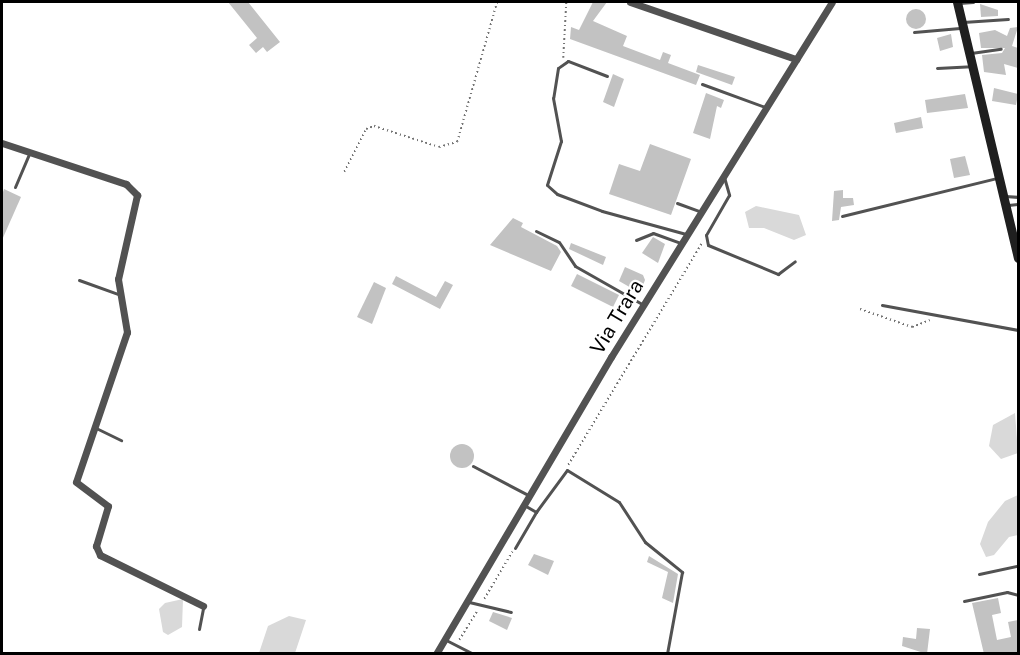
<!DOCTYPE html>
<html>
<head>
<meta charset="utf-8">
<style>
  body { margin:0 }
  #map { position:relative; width:1020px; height:655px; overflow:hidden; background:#fff; font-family:"Public Sans",sans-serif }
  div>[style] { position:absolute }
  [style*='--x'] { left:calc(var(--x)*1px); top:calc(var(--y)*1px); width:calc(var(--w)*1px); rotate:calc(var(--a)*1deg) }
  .green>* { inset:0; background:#d9d9d9 }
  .building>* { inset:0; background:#c2c2c2 }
  .round { border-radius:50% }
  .path>* { height:1.5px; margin-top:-0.75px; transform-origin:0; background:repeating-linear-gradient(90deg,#747474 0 1.5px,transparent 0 4.5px) }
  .service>* { height:3px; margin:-1.5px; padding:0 1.5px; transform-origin:1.5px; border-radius:1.5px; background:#525252 }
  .minor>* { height:7px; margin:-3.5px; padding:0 3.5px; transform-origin:3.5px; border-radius:3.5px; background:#525252 }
  .secondary>* { height:9px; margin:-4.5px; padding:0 4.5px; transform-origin:4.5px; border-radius:4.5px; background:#1f1f1f }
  span { translate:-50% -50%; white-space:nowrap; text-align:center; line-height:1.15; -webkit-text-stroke:4.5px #fff; paint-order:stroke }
  .street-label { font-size:20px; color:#000 }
  .frame { position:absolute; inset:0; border:3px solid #000; pointer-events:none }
</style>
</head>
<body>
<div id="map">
  <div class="green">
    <i style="clip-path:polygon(756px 206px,799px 215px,806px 235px,794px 240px,764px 228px,749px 228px,745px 212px)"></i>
    <i style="clip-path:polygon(1015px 413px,1018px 453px,1001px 459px,989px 446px,993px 425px)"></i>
    <i style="clip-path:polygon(1018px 495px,1018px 535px,1009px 537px,994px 555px,986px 557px,980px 544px,988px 522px,1005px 501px)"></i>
    <i style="clip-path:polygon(183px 599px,182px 627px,168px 635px,163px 632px,159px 609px,165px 603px)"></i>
    <i style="clip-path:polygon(289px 616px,306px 620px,295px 653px,259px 653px,268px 626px)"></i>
  </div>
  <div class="building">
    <i style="clip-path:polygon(228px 2px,248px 2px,280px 42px,267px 52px,263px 47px,256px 53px,249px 45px,257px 38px)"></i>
    <i style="clip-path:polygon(593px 2px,607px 2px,593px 21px,627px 36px,623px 46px,660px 60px,663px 52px,671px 55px,668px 63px,700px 75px,696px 85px,570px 39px,571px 27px,579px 30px)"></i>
    <i style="clip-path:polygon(980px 4px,998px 10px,998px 16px,981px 17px)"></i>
    <i class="round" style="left:906px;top:9px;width:20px;height:20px"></i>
    <i style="clip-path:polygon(1018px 27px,1012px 46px,1018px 48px,1018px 68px,1004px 64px,1006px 75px,984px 72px,982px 55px,1002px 53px,1005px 48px,981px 48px,979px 33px,995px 30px,1007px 36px,1010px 28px)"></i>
    <i style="clip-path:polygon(951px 34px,953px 47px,940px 51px,937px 38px)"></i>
    <i style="clip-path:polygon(698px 65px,735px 77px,732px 85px,696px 72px)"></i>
    <i style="clip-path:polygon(613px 74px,624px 79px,614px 107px,603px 102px)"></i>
    <i style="clip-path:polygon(994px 88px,1018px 94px,1016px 105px,992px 101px)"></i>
    <i style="clip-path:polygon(706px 93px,724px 100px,721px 108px,717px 106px,710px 139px,693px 133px)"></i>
    <i style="clip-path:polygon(965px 94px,968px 108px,927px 113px,925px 100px)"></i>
    <i style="clip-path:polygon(921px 117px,923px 128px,896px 133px,894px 123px)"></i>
    <i style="clip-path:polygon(650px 144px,691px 159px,671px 215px,609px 194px,619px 164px,640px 171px)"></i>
    <i style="clip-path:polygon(965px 156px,970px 175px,954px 178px,950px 159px)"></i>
    <i style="clip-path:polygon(4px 189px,21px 197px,2px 240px,2px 195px)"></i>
    <i style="clip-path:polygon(843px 190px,843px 198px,853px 198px,854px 205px,841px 207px,839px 220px,832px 221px,834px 191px)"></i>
    <i style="clip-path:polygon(513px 218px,523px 223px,521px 227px,557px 246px,561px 252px,551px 271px,490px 245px)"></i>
    <i style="clip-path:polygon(653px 237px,665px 244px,658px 263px,642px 253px)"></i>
    <i style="clip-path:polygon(571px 243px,606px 257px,603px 265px,569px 249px)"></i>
    <i style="clip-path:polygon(625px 267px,643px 275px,645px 280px,640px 293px,619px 281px)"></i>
    <i style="clip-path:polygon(577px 274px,619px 295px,613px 307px,571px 286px)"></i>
    <i style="clip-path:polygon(396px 276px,436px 297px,445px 281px,453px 285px,440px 309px,392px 284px)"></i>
    <i style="clip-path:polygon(374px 282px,386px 288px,372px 324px,357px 317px)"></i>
    <i class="round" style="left:450px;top:444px;width:24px;height:24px"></i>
    <i style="clip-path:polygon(534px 554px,554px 561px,548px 575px,528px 565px)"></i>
    <i style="clip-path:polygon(649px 556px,678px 574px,673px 603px,662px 598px,668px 572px,647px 562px)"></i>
    <i style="clip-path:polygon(998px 598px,1001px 613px,992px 615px,997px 640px,1011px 637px,1008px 622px,1018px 620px,1018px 654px,984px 654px,972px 603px)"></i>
    <i style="clip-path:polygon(493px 612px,512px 618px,507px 630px,489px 621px)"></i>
    <i style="clip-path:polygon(917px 628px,930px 629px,927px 654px,902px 646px,903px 637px,916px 639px)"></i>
  </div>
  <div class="path">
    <i style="--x:563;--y:58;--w:56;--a:-86.9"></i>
    <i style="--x:344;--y:172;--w:48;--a:-62.9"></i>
    <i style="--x:366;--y:129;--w:9;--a:-21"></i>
    <i style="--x:374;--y:126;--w:68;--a:17.9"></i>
    <i style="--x:439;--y:147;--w:19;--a:-16"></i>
    <i style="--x:457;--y:142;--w:146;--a:-74.1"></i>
    <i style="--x:860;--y:309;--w:55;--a:19.1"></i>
    <i style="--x:912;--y:327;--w:19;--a:-21"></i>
    <i style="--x:568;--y:465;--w:259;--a:-58.9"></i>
    <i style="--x:484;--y:599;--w:55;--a:-59.2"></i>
    <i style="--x:459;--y:640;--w:34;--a:-58"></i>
  </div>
  <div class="service">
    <i style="--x:959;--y:3;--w:14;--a:-4"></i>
    <i style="--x:963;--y:22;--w:45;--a:-3.8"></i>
    <i style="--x:914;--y:32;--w:46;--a:-5"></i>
    <i style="--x:971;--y:53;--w:30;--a:-8"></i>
    <i style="--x:937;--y:68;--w:34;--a:-3"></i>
    <i style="--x:607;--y:76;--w:42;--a:-159"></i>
    <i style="--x:568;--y:61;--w:12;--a:145"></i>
    <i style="--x:558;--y:68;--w:30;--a:99"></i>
    <i style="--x:553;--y:98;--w:44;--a:79.5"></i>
    <i style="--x:561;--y:141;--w:46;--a:107.7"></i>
    <i style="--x:547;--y:185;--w:13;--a:42"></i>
    <i style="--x:557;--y:194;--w:48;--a:20.7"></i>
    <i style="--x:602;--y:211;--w:87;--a:15.3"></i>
    <i style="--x:702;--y:84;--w:67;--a:20.1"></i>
    <i style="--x:724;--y:177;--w:19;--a:74"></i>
    <i style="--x:729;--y:195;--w:46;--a:119.9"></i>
    <i style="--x:706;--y:235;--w:10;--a:79"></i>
    <i style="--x:708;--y:245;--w:76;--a:22.5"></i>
    <i style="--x:778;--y:274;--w:21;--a:-37"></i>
    <i style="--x:15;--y:187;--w:36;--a:-67"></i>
    <i style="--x:1005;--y:196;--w:13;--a:4"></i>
    <i style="--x:677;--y:203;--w:23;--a:20"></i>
    <i style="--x:1008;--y:205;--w:10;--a:-6"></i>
    <i style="--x:842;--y:216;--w:160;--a:-13.8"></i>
    <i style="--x:536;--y:231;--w:25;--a:26"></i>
    <i style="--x:559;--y:242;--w:29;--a:56"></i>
    <i style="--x:575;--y:266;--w:77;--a:29.6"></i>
    <i style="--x:636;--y:240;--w:18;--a:-22"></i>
    <i style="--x:653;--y:233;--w:29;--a:20"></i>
    <i style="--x:79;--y:280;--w:41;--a:19.7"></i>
    <i style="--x:882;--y:305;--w:138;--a:10.4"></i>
    <i style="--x:96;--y:428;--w:28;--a:26"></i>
    <i style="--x:473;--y:466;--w:62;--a:27.8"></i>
    <i style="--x:524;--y:505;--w:14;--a:30"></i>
    <i style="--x:536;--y:512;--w:52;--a:-53.6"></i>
    <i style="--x:567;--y:470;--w:61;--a:31.6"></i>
    <i style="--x:619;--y:502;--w:48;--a:57"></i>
    <i style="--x:645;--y:542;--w:48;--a:39"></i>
    <i style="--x:682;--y:572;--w:83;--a:100.4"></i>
    <i style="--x:515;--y:548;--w:42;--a:-59.7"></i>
    <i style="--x:979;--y:574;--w:40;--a:-12"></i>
    <i style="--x:964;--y:601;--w:44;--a:-11.8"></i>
    <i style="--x:1007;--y:592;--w:11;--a:15"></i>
    <i style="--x:469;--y:602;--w:43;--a:13.4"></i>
    <i style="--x:199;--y:629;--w:21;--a:-79"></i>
    <i style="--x:446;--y:640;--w:31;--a:27"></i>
  </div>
  <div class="minor">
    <i style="--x:630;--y:2;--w:176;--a:19"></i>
    <i style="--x:2;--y:143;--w:131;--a:18.3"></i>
    <i style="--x:126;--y:184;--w:16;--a:45"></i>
    <i style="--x:137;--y:195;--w:86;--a:102.7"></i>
    <i style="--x:118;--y:279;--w:54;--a:80.4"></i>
    <i style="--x:127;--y:332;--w:158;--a:108.8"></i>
    <i style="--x:76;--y:482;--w:40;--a:37"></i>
    <i style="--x:108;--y:506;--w:42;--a:106.7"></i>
    <i style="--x:96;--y:546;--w:10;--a:66"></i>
    <i style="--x:100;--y:555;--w:115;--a:26.3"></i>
    <i style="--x:436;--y:654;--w:345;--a:-59.5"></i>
    <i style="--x:611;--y:357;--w:418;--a:-58.1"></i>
  </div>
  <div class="secondary">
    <i style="--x:957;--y:2;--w:263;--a:76.6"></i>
  </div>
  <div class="street-label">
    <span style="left:617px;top:317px;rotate:-59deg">Via Trara</span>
  </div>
  <div class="frame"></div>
</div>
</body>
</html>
